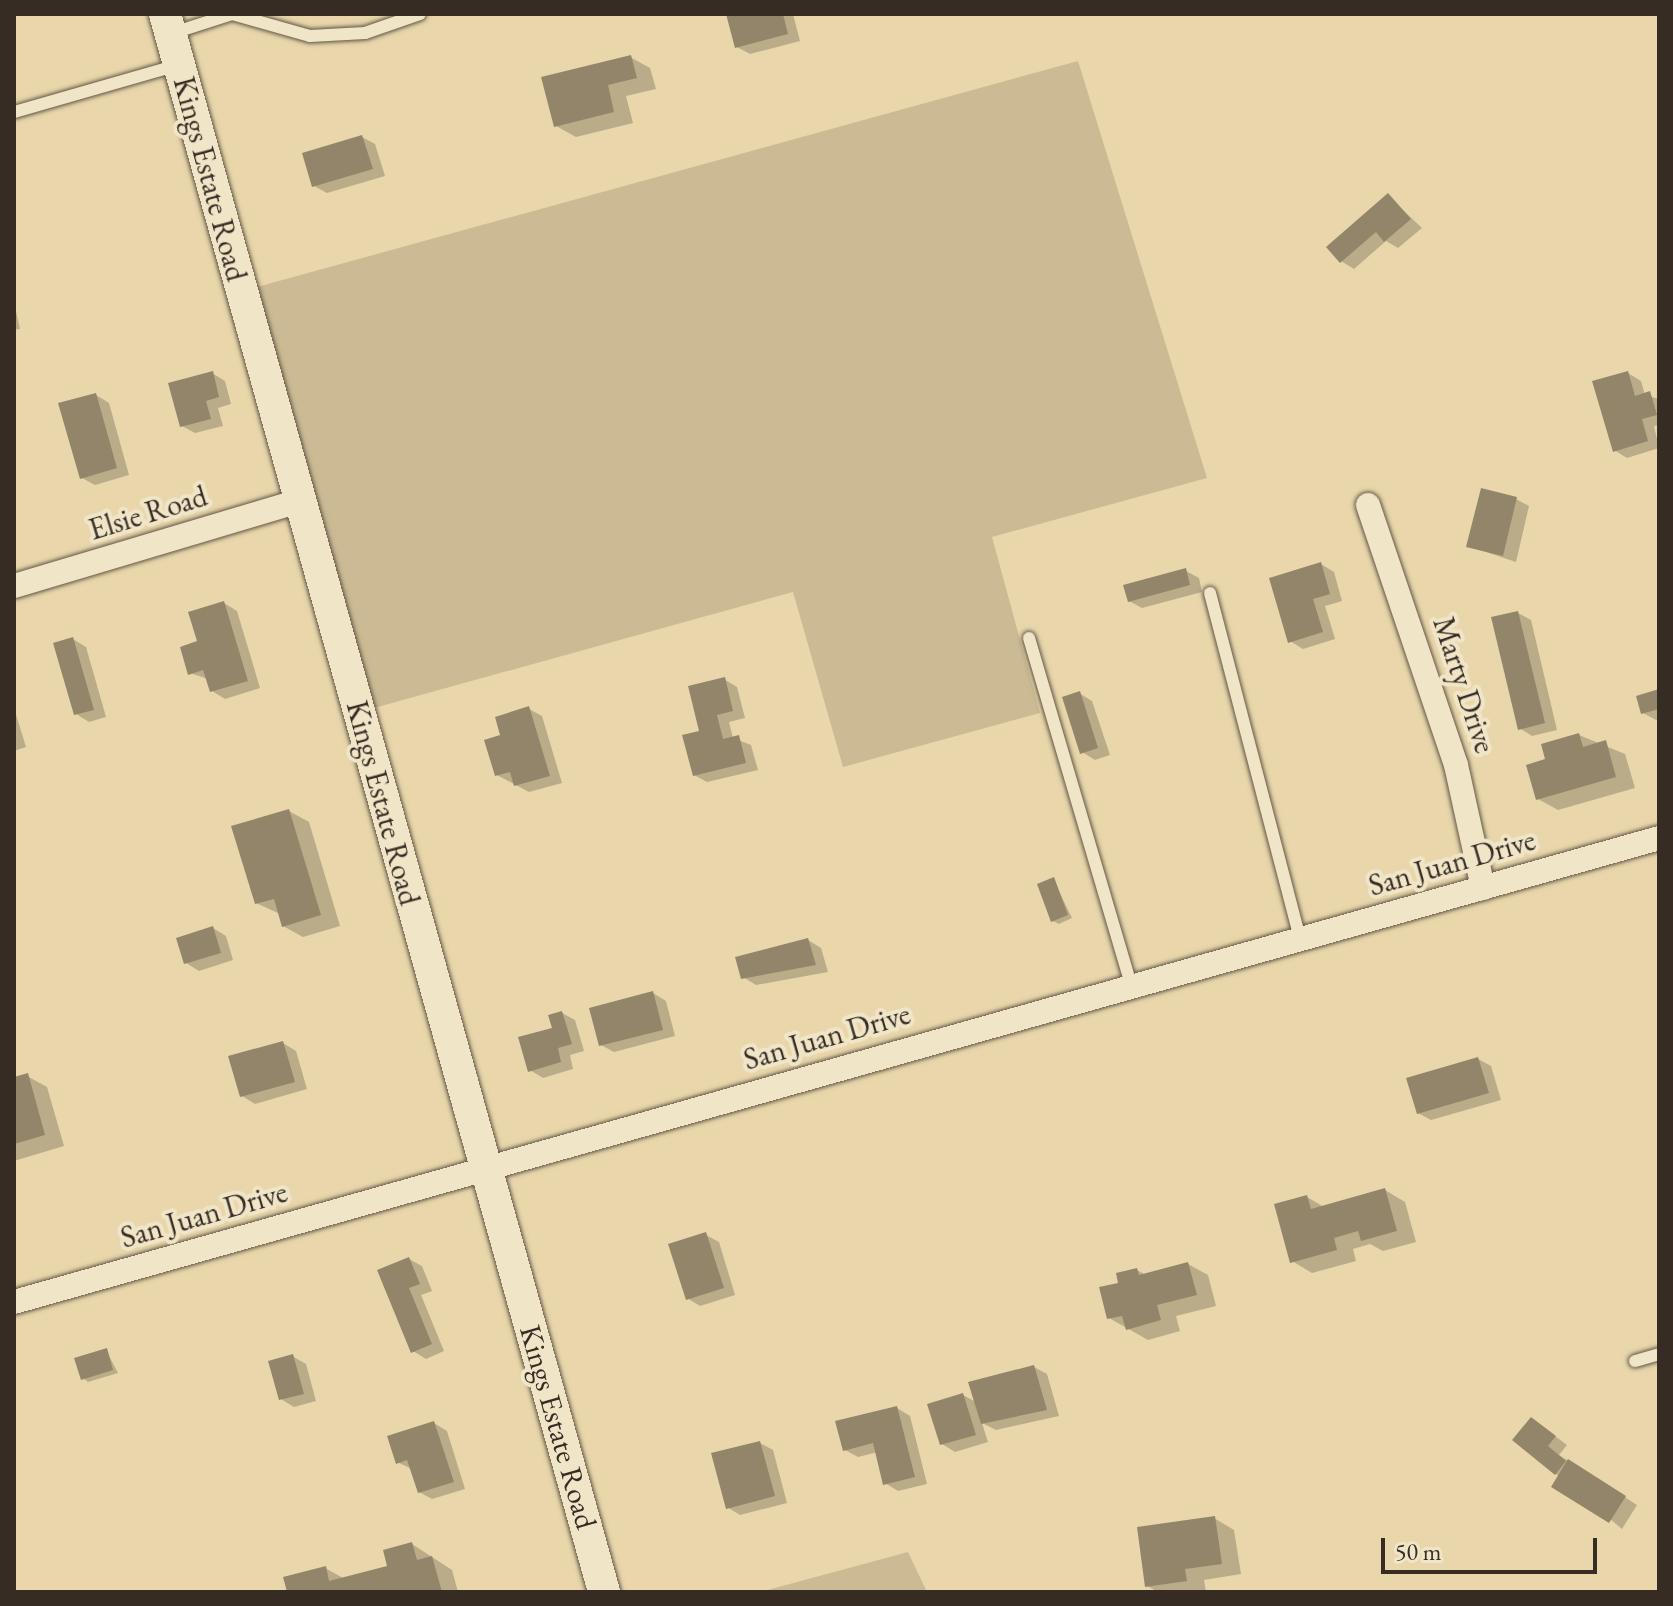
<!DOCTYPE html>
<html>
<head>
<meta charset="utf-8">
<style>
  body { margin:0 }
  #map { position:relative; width:1673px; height:1606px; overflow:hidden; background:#e9d7ab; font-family:"EB Garamond",serif }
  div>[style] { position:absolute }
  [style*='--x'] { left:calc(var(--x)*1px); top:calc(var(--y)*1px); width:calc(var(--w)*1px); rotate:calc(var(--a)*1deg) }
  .green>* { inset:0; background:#cbba94 }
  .shadow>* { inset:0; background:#0003 }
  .building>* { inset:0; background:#93856a }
  .roads { filter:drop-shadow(0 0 2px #635746) drop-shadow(0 0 2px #635746) }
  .service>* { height:12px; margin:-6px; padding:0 6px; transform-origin:6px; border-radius:6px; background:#f1e5c8 }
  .minor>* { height:24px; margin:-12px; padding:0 12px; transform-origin:12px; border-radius:12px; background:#f1e5c8 }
  .tertiary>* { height:32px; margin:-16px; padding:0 16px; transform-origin:16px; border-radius:16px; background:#f1e5c8 }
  span { translate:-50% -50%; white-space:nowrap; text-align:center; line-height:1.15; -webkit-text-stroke:8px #f1e5c8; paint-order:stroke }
  .street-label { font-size:30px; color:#362c24 }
  .frame { position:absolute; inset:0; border:16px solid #362c24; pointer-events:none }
  .scale { position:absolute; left:1381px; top:1538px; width:216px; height:36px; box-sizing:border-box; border:4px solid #362c24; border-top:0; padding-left:10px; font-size:24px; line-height:28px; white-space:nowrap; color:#362c24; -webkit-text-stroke:6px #f1e5c8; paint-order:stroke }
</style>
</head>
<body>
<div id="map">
  <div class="green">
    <i style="clip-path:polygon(1078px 61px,1207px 478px,992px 537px,1040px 713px,843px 767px,793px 592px,374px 708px,257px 287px)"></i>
    <i style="clip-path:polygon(908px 1552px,927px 1592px,760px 1592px)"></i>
  </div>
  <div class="shadow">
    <i style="clip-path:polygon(728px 14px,793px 14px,800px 41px,750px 54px,737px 47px)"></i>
    <i style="clip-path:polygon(630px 57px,650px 68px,656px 89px,626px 96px,633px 123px,576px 137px,556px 126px)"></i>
    <i style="clip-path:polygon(362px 137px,375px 144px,385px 176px,327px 193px,314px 186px)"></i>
    <i style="clip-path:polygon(1388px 196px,1422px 228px,1398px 248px,1386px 241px,1354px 269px,1341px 261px)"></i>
    <i style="clip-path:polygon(14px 302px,20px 329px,14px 330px)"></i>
    <i style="clip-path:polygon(212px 373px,225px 381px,231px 404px,218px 408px,223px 426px,195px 433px,182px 426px)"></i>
    <i style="clip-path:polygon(1628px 373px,1641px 381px,1645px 395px,1659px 399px,1659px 425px,1654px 426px,1659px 448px,1627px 458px,1614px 450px)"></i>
    <i style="clip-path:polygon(96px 395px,109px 403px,129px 475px,95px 485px,82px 478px)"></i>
    <i style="clip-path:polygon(1516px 499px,1529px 506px,1516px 562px,1468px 546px)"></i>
    <i style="clip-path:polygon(1321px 564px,1334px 572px,1342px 601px,1325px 606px,1335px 639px,1303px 649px,1290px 641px)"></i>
    <i style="clip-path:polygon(1186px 571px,1199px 578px,1202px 592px,1142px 608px,1129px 601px)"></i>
    <i style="clip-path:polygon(224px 603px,237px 611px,260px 688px,225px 699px,212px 691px,208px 679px,190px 673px,200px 643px)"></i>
    <i style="clip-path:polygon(1518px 613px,1531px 620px,1557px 730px,1532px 736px,1519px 728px)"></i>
    <i style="clip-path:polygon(73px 639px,86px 647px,106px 717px,89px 722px,76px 714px)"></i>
    <i style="clip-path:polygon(724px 679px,737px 687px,745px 718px,729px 722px,733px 738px,751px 745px,758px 770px,707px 782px,694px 775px,701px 733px)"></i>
    <i style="clip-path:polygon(1659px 691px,1659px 719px,1656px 720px,1643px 713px)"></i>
    <i style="clip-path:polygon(1079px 693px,1092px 701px,1110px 755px,1095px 760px,1082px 752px)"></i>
    <i style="clip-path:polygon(14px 708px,26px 747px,14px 751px)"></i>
    <i style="clip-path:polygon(529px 709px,542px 716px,562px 783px,529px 792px,497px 775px,503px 737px)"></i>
    <i style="clip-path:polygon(1579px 735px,1625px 754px,1635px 788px,1558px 810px,1538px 799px,1547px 760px)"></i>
    <i style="clip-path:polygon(289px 811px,309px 822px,340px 926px,303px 937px,283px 926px,280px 914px,256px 903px)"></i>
    <i style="clip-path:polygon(1053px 879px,1072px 918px,1059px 924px,1053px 921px)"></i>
    <i style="clip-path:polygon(213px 928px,226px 936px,233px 960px,199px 971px,186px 963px)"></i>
    <i style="clip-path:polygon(808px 940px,821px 948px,828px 972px,756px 985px,743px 977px)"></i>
    <i style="clip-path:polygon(653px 993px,666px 1001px,675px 1036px,614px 1052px,601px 1045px)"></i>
    <i style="clip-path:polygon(562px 1013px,575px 1020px,584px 1051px,570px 1055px,573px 1069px,543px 1078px,530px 1070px)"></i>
    <i style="clip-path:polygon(283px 1043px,296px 1051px,307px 1089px,255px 1104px,242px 1096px)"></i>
    <i style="clip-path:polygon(1478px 1059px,1491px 1066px,1501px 1100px,1431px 1120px,1418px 1113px)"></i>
    <i style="clip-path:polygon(27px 1076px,47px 1087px,64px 1146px,14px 1161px,14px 1079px)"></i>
    <i style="clip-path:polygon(1385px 1190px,1405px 1202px,1416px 1242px,1383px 1251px,1370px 1244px,1353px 1249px,1356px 1261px,1312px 1273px,1292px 1261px,1307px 1197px,1324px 1207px)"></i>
    <i style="clip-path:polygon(706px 1235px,719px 1242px,735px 1295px,700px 1306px,687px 1298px)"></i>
    <i style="clip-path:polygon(409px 1259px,422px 1266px,432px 1291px,421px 1295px,444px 1351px,426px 1359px,413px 1351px,380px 1271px)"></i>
    <i style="clip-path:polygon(1188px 1264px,1208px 1275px,1216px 1306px,1176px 1316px,1180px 1331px,1148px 1340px,1109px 1318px,1137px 1270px,1146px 1275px)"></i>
    <i style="clip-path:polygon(106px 1350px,118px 1373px,88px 1382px,83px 1378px)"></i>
    <i style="clip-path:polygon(292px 1356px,306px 1364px,316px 1401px,294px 1407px,281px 1399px)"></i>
    <i style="clip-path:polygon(1034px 1367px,1047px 1374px,1059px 1416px,996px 1430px,982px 1423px,988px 1442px,955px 1452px,942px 1444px,963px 1395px,976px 1402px)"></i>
    <i style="clip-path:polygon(897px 1408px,910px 1416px,927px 1484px,898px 1491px,885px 1483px,878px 1452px,858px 1457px,845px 1450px)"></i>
    <i style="clip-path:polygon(1532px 1419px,1567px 1445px,1559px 1455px,1637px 1505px,1622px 1529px,1556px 1474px)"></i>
    <i style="clip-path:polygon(434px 1423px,447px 1431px,465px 1489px,432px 1499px,419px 1492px,412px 1469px,397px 1462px)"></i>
    <i style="clip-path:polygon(760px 1443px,773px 1450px,787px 1503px,740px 1515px,727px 1507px)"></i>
    <i style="clip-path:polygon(1214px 1518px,1234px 1530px,1241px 1574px,1204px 1580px,1206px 1592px,1158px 1592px,1147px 1586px)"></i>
    <i style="clip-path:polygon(412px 1544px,452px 1570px,458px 1592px,290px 1592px,325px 1568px,345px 1579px,390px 1567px)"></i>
  </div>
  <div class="building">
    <i style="clip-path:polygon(726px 14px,783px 14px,788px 34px,735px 48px)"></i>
    <i style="clip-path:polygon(631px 55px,637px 78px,608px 85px,614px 112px,554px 127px,541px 77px)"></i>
    <i style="clip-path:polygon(362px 135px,373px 169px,312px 187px,302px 153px)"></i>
    <i style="clip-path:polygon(1388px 193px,1411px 219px,1384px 242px,1376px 232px,1340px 263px,1326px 247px)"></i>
    <i style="clip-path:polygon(213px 371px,219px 397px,206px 401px,211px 419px,180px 427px,168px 383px)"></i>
    <i style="clip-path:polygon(1628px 371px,1635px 396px,1650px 391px,1657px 415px,1642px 419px,1648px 441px,1613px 452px,1592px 381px)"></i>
    <i style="clip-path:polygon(96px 393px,117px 468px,80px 479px,58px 403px)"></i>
    <i style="clip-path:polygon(1481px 488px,1517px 497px,1503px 556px,1466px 547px)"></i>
    <i style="clip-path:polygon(1321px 562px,1330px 594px,1313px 599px,1323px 632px,1288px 643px,1269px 578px)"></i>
    <i style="clip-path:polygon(1186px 568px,1190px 585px,1128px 602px,1123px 585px)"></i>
    <i style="clip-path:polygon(224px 601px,248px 681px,210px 692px,203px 670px,188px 675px,180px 647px,197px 641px,188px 612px)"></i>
    <i style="clip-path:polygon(1518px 611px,1545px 723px,1518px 730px,1491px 617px)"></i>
    <i style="clip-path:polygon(73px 637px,94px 710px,74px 715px,53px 643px)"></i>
    <i style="clip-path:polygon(725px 677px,733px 711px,717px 715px,723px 739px,739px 735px,746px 763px,693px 776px,682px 735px,699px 731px,688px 686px)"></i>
    <i style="clip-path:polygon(1659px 689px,1659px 709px,1641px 714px,1636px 696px)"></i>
    <i style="clip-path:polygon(1080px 691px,1098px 748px,1080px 754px,1062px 697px)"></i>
    <i style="clip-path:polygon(529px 706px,550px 776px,514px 786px,510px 772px,495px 776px,484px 740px,500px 735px,495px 717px)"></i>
    <i style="clip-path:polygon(1579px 733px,1583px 747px,1606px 740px,1616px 777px,1536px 800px,1526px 765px,1545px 759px,1541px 744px)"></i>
    <i style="clip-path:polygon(289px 809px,321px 915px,282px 927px,274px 899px,255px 904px,231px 826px)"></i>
    <i style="clip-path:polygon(1054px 877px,1068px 915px,1051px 922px,1037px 884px)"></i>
    <i style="clip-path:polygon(213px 926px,221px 953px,184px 964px,176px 938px)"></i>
    <i style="clip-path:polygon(808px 938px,816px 965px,741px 979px,735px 957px)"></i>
    <i style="clip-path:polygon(653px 991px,663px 1030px,599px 1046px,589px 1008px)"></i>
    <i style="clip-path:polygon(562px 1011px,572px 1044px,558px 1048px,561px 1062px,528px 1072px,518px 1037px,552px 1028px,548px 1015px)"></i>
    <i style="clip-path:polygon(283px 1041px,295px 1082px,240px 1097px,228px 1056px)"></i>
    <i style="clip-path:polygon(1478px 1057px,1489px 1093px,1417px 1114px,1406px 1078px)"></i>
    <i style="clip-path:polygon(28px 1073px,45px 1135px,14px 1144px,14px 1077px)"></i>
    <i style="clip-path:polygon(1385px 1188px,1397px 1231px,1361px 1241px,1358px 1231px,1334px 1238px,1337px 1250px,1290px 1263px,1274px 1204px,1307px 1195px,1311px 1209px)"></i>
    <i style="clip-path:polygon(706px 1232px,724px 1288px,686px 1300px,668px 1244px)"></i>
    <i style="clip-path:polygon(409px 1257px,420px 1284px,409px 1288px,432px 1344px,411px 1353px,377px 1270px)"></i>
    <i style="clip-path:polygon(1188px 1262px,1197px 1295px,1157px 1305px,1161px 1320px,1126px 1330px,1122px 1316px,1107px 1319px,1099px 1287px,1118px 1283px,1116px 1273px,1137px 1268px,1139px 1275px)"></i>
    <i style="clip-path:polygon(107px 1348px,113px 1370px,81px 1380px,74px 1358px)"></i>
    <i style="clip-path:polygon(293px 1354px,304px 1394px,279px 1400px,268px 1361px)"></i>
    <i style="clip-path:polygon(1034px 1365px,1047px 1410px,981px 1424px,968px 1382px)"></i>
    <i style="clip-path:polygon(963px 1393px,976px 1435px,940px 1445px,927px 1404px)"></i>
    <i style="clip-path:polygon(897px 1406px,915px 1477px,883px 1485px,873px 1443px,843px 1451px,835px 1421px)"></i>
    <i style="clip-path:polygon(1531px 1417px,1556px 1436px,1548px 1446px,1566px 1461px,1555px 1475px,1512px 1440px)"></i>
    <i style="clip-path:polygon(434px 1421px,454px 1482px,418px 1493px,407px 1460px,396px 1464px,387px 1436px)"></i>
    <i style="clip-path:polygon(760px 1441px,775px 1496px,726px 1509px,711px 1453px)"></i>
    <i style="clip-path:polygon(1568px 1459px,1626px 1496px,1609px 1523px,1551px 1487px)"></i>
    <i style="clip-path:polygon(1215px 1516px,1222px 1564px,1185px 1569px,1187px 1581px,1145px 1587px,1137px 1527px)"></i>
    <i style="clip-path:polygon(412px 1542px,417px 1560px,432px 1556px,442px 1592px,287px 1592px,283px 1577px,326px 1566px,329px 1581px,387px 1566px,383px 1550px)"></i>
  </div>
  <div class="roads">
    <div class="service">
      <i style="--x:173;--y:33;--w:62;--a:-17.9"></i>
      <i style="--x:232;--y:14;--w:81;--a:15.8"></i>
      <i style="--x:310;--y:36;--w:55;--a:-3.1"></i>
      <i style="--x:365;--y:33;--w:58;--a:-19.1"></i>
      <i style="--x:14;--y:112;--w:171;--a:-16"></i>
      <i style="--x:1210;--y:593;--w:358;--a:75.4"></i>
      <i style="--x:1029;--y:638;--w:362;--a:73.6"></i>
      <i style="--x:1635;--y:1361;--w:25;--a:-16"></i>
    </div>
    <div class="minor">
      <i style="--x:1368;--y:505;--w:274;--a:71.3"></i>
      <i style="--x:1456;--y:765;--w:126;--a:77.6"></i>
      <i style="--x:14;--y:586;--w:297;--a:-16.6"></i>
      <i style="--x:14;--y:1302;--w:1709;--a:-15.75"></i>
    </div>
    <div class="tertiary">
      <i style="--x:165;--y:14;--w:1638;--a:74.45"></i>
    </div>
  </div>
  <div class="street-label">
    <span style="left:210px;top:179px;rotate:75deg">Kings Estate Road</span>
    <span style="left:148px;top:513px;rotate:-17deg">Elsie Road</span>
    <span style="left:1464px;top:685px;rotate:72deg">Marty Drive</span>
    <span style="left:383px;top:803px;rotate:75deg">Kings Estate Road</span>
    <span style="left:1452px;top:863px;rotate:-16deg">San Juan Drive</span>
    <span style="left:827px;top:1037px;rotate:-16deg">San Juan Drive</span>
    <span style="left:204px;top:1215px;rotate:-16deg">San Juan Drive</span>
    <span style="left:558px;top:1427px;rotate:74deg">Kings Estate Road</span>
  </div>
  <div class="frame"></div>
  <div class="scale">50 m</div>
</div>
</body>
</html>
